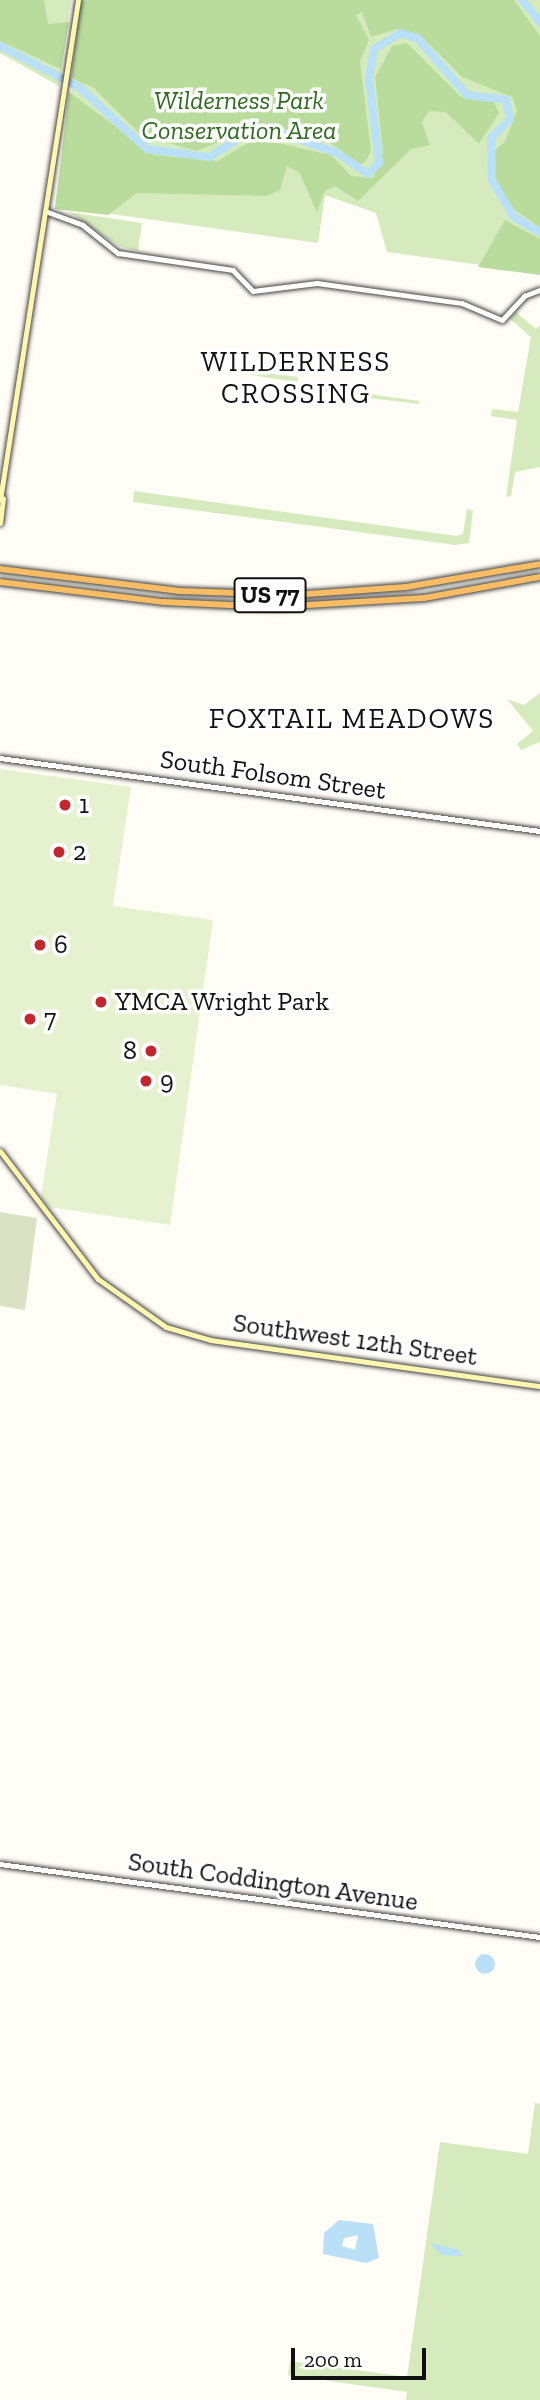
<!DOCTYPE html>
<html>
<head>
<meta charset="utf-8">
<style>
  body { margin:0 }
  #map { position:relative; width:540px; height:2400px; overflow:hidden; background:#fffdf5; font-family:"Zilla Slab",serif }
  div>[style] { position:absolute }
  [style*='--x'] { left:calc(var(--x)*1px); top:calc(var(--y)*1px); width:calc(var(--w)*1px); rotate:calc(var(--a)*1deg) }
  .green>* { inset:0; background:#d5ebbd }
  .forest>* { inset:0; background:#b9dc9c }
  .cemetery>* { inset:0; background:#d9e3c4 }
  .pitch>* { inset:0; background:#e6f2cf }
  .water>* { inset:0; background:#b9e0f7 }
  .round { border-radius:50% }
  .river>* { height:8px; margin:-4px; padding:0 4px; transform-origin:4px; border-radius:4px; background:#b9e0f7 }
  .roads { filter:drop-shadow(0 0 2px #444) drop-shadow(0 0 2px #444) }
  .tertiary>* { height:4.5px; margin:-2.25px; padding:0 2.25px; transform-origin:2.25px; border-radius:2.25px; background:#fff }
  .secondary>* { height:5px; margin:-2.5px; padding:0 2.5px; transform-origin:2.5px; border-radius:2.5px; background:#fff6b0 }
  .trunk>* { height:6px; margin:-3px; padding:0 3px; transform-origin:3px; border-radius:3px; background:#f7bc64 }
  .dots>* { width:19px; height:19px; translate:-50% -50%; box-sizing:border-box; border:4px solid #fff; border-radius:50% }
  span { translate:-50% -50%; white-space:nowrap; text-align:center; line-height:1.15; -webkit-text-stroke:7px #fff; paint-order:stroke }
  .shield-label span { padding:2px 5px; background:#fff; border:2px solid; border-radius:5px; -webkit-text-stroke-width:0 }
  .shield-label { font-size:24px; color:#111; font-weight:700 }
  .park-label { font-size:26px; color:#2f6b1f; font-style:italic }
  .street-label { font-size:26px; color:#111 }
  .poi-label { font-size:26px; color:#111 }
  .left { translate:0 -50%; text-align:left }
  .right { translate:-100% -50%; text-align:right }
  .neighbourhood-label { font-size:28px; color:#111; letter-spacing:2px }
  .scale { position:absolute; left:291px; top:2348px; width:135px; height:32px; box-sizing:border-box; border:4px solid #111; border-top:0; padding-left:9px; font-size:21px; line-height:24px; white-space:nowrap; color:#111; -webkit-text-stroke:5px #fff; paint-order:stroke }
</style>
</head>
<body>
<div id="map">
  <div class="green">
    <i style="clip-path:polygon(0 0,71px 0,59px 86px,0 53px)"></i>
    <i style="clip-path:polygon(85px 0,540px 0,540px 273px,387px 252px,376px 213px,325px 195px,318px 243px,55px 206px)"></i>
    <i style="clip-path:polygon(69px 212px,142px 223px,138px 251px,119px 246px)"></i>
    <i style="clip-path:polygon(516px 312px,536px 329px,540px 325px,540px 467px,515px 472px,511px 496px,506px 497px,517px 420px,491px 416px,492px 409px,518px 412px,531px 337px,510px 319px)"></i>
    <i style="clip-path:polygon(250px 371px,298px 377px,297px 382px,250px 375px)"></i>
    <i style="clip-path:polygon(308px 385px,358px 392px,357px 396px,308px 389px)"></i>
    <i style="clip-path:polygon(369px 394px,419px 401px,419px 404px,369px 398px)"></i>
    <i style="clip-path:polygon(134px 491px,457px 536px,463px 534px,467px 509px,473px 510px,469px 543px,456px 545px,133px 502px)"></i>
    <i style="clip-path:polygon(540px 693px,540px 742px,521px 750px,517px 744px,533px 731px,507px 699px,524px 705px)"></i>
    <i style="clip-path:polygon(535px 2103px,540px 2104px,540px 2400px,406px 2400px,407px 2392px,288px 2375px,290px 2361px,407px 2377px,440px 2142px,528px 2154px)"></i>
  </div>
  <div class="forest">
    <i style="clip-path:polygon(0 0,44px 0,48px 24px,69px 22px,61px 69px,0 41px)"></i>
    <i style="clip-path:polygon(81px 0,514px 0,540px 36px,540px 228px,507px 204px,495px 178px,492px 153px,505px 142px,517px 110px,512px 97px,462px 77px,419px 34px,396px 29px,371px 37px,362px 12px,356px 15px,369px 40px,360px 61px,371px 151px,366px 161px,360px 165px,326px 140px,264px 124px,196px 151px,141px 135px,94px 88px,71px 78px)"></i>
    <i style="clip-path:polygon(407px 43px,461px 97px,494px 102px,499px 113px,479px 144px,446px 112px,429px 111px,422px 122px,430px 145px,411px 149px,358px 201px,335px 186px,325px 191px,317px 212px,299px 172px,287px 166px,280px 190px,266px 196px,137px 193px,108px 215px,55px 209px,69px 92px,154px 155px,218px 161px,256px 138px,331px 155px,351px 176px,373px 178px,383px 153px,375px 77px,392px 46px)"></i>
    <i style="clip-path:polygon(505px 220px,540px 239px,540px 275px,478px 267px)"></i>
  </div>
  <div class="cemetery">
    <i style="clip-path:polygon(0 1212px,37px 1218px,25px 1310px,0 1306px)"></i>
  </div>
  <div class="pitch">
    <i style="clip-path:polygon(0 769px,131px 787px,113px 906px,213px 920px,170px 1225px,49px 1207px,41px 1196px,57px 1094px,0 1085px)"></i>
  </div>
  <div class="water">
    <i class="round" style="left:475px;top:1954px;width:20px;height:20px"></i>
    <i style="clip-path:polygon(evenodd,339px 2220px,373px 2224px,379px 2258px,366px 2263px,323px 2254px,324px 2233px,339px 2220px,358px 2235px,355px 2250px,342px 2246px,344px 2238px,358px 2235px)"></i>
    <i style="clip-path:polygon(430px 2243px,459px 2250px,462px 2256px,441px 2255px)"></i>
  </div>
  <div class="river">
    <i style="--x:522;--y:0;--w:28;--a:51"></i>
    <i style="--x:0;--y:46;--w:89;--a:27.4"></i>
    <i style="--x:79;--y:87;--w:92;--a:42.4"></i>
    <i style="--x:147;--y:149;--w:63;--a:7.4"></i>
    <i style="--x:209;--y:157;--w:52;--a:-31.5"></i>
    <i style="--x:253;--y:130;--w:28;--a:6"></i>
    <i style="--x:281;--y:133;--w:59;--a:19.7"></i>
    <i style="--x:337;--y:153;--w:37;--a:34"></i>
    <i style="--x:368;--y:174;--w:16;--a:-45"></i>
    <i style="--x:379;--y:163;--w:86;--a:-96.7"></i>
    <i style="--x:369;--y:78;--w:29;--a:-80"></i>
    <i style="--x:374;--y:49;--w:31;--a:-31"></i>
    <i style="--x:401;--y:33;--w:18;--a:19"></i>
    <i style="--x:418;--y:39;--w:74;--a:48.8"></i>
    <i style="--x:467;--y:95;--w:39;--a:7"></i>
    <i style="--x:506;--y:100;--w:19;--a:78"></i>
    <i style="--x:510;--y:119;--w:27;--a:135"></i>
    <i style="--x:491;--y:138;--w:42;--a:88.6"></i>
    <i style="--x:492;--y:180;--w:42;--a:59.7"></i>
    <i style="--x:513;--y:216;--w:32;--a:32"></i>
  </div>
  <div class="roads">
    <div class="tertiary">
      <i style="--x:48;--y:212;--w:37;--a:20"></i>
      <i style="--x:83;--y:225;--w:45;--a:38.7"></i>
      <i style="--x:118;--y:253;--w:116;--a:8.4"></i>
      <i style="--x:233;--y:270;--w:29;--a:46"></i>
      <i style="--x:253;--y:291;--w:64;--a:-7.1"></i>
      <i style="--x:317;--y:283;--w:146;--a:7.9"></i>
      <i style="--x:462;--y:303;--w:43;--a:23"></i>
      <i style="--x:502;--y:320;--w:33;--a:-47"></i>
      <i style="--x:524;--y:296;--w:17;--a:-21"></i>
      <i style="--x:0;--y:758;--w:545;--a:7.7"></i>
      <i style="--x:0;--y:1864;--w:545;--a:7.7"></i>
    </div>
    <div class="secondary">
      <i style="--x:0;--y:500;--w:506;--a:-81.13"></i>
      <i style="--x:0;--y:523;--w:25;--a:-83"></i>
      <i style="--x:0;--y:1151;--w:161;--a:52.6"></i>
      <i style="--x:98;--y:1279;--w:83;--a:35.2"></i>
      <i style="--x:166;--y:1327;--w:47;--a:16.1"></i>
      <i style="--x:211;--y:1340;--w:332;--a:8"></i>
    </div>
    <div class="trunk">
      <i style="--x:0;--y:569;--w:181;--a:7"></i>
      <i style="--x:180;--y:591;--w:113;--a:2"></i>
      <i style="--x:293;--y:595;--w:113;--a:-4"></i>
      <i style="--x:406;--y:587;--w:136;--a:-9.7"></i>
      <i style="--x:0;--y:582;--w:165;--a:7"></i>
      <i style="--x:164;--y:602;--w:110;--a:2.6"></i>
      <i style="--x:274;--y:607;--w:150;--a:-3.4"></i>
      <i style="--x:424;--y:598;--w:118;--a:-10.3"></i>
    </div>
  </div>
  <div class="dots">
    <i style="left:65px;top:805px;background:#c4262e"></i>
    <i style="left:59px;top:852px;background:#c4262e"></i>
    <i style="left:40px;top:945px;background:#c4262e"></i>
    <i style="left:101px;top:1002px;background:#c4262e"></i>
    <i style="left:30px;top:1019px;background:#c4262e"></i>
    <i style="left:151px;top:1051px;background:#c4262e"></i>
    <i style="left:146px;top:1081px;background:#c4262e"></i>
  </div>
  <div class="shield-label">
    <span style="left:270px;top:595px">US 77</span>
  </div>
  <div class="park-label">
    <span style="left:239px;top:116px">Wilderness Park<br>Conservation Area</span>
  </div>
  <div class="street-label">
    <span style="left:273px;top:775px;rotate:8deg">South Folsom Street</span>
    <span style="left:355px;top:1340px;rotate:8deg">Southwest 12th Street</span>
    <span style="left:273px;top:1882px;rotate:8deg">South Coddington Avenue</span>
  </div>
  <div class="poi-label">
    <span class="left" style="left:79px;top:805px">1</span>
    <span class="left" style="left:73px;top:852px">2</span>
    <span class="left" style="left:54px;top:945px">6</span>
    <span class="left" style="left:115px;top:1002px">YMCA Wright Park</span>
    <span class="left" style="left:44px;top:1019px">7</span>
    <span class="right" style="left:137px;top:1051px">8</span>
    <span class="left" style="left:160px;top:1081px">9</span>
  </div>
  <div class="neighbourhood-label">
    <span style="left:296px;top:378px">WILDERNESS<br>CROSSING</span>
    <span style="left:352px;top:719px">FOXTAIL MEADOWS</span>
  </div>
  <div class="scale">200 m</div>
</div>
</body>
</html>
